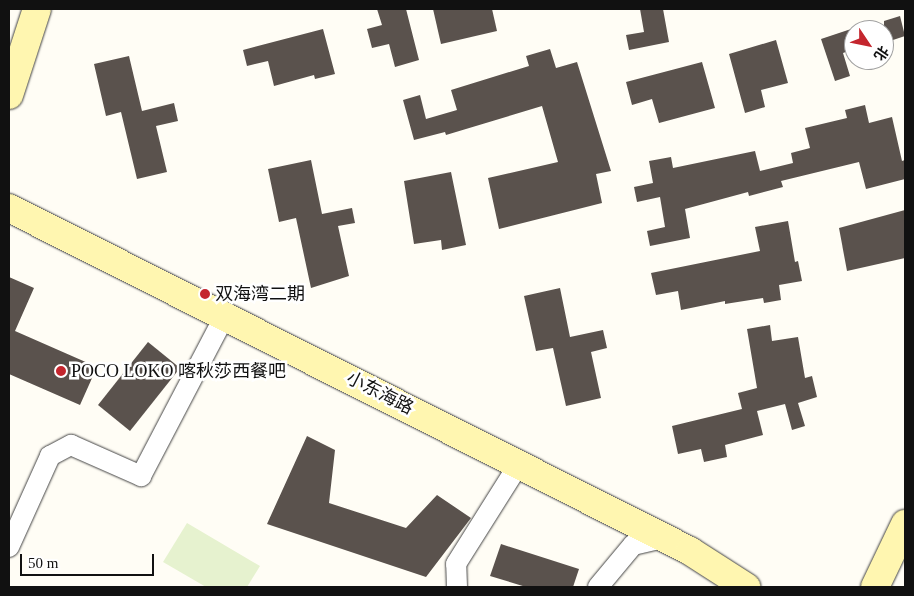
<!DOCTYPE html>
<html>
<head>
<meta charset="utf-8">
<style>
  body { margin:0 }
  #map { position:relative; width:914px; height:596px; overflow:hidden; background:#fffdf5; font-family:"Times New Roman","Noto Sans SC",serif }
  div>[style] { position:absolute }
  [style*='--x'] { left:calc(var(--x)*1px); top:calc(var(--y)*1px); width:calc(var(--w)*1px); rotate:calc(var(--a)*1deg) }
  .pitch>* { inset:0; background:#e6f2cf }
  .building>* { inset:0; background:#5a524d }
  .roads { filter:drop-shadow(0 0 1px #444) drop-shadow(0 0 1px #444) }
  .street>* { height:20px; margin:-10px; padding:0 10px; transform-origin:10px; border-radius:10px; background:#fff }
  .secondary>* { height:28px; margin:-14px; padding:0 14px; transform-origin:14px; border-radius:14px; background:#fff6b0 }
  .dots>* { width:14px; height:14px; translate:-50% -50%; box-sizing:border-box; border:2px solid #fff; border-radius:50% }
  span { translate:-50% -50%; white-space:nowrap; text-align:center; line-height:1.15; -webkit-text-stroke:5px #fff; paint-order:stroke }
  .poi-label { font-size:18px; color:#111 }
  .left { translate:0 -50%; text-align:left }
  .street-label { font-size:18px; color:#111 }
  .frame { position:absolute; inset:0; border:10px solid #111; pointer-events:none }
  .north { position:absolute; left:844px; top:20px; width:50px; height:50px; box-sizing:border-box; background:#fff; border:1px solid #a0a0a0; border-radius:50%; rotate:124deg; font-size:14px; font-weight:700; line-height:20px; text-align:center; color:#111 }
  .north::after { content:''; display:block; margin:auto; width:18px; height:22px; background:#c4262e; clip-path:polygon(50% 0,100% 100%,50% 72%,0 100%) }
  .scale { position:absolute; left:20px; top:554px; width:134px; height:22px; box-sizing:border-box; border:2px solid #111; border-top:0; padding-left:6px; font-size:15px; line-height:18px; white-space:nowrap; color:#111; -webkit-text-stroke:4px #fff; paint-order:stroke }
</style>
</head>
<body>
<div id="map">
  <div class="pitch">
    <i style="clip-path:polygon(187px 523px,260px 566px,247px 587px,206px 587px,163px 562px)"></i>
  </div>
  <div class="building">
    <i style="clip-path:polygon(377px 9px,406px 9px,419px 60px,395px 67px,389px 44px,372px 48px,367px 29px,382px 25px)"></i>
    <i style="clip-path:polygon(433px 9px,492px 9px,497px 31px,441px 44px)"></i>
    <i style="clip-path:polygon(640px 9px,663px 9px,669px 42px,629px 50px,626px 35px,644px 32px)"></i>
    <i style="clip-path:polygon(900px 16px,905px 36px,884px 43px,884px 21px)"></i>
    <i style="clip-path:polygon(854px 28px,854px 49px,843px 53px,850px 76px,835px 81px,821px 39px)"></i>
    <i style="clip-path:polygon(323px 29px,335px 74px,315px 79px,314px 75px,274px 86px,268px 61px,247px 66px,243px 50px)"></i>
    <i style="clip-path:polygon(776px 40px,788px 83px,761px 90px,765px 107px,745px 113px,729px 54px)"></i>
    <i style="clip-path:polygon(550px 49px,556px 68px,577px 62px,611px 171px,596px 174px,602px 203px,499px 229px,488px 178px,558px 162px,542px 106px,446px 135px,445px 132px,414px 140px,403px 100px,420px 95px,426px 119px,457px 110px,451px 90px,529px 66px,526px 56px)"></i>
    <i style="clip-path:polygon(129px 56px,142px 111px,174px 103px,178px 121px,156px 126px,167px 172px,137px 179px,121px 112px,106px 116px,94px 64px)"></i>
    <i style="clip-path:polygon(702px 62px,715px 108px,659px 123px,652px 99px,632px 105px,626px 82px)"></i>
    <i style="clip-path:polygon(865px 105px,869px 123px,892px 117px,902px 161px,905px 160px,905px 179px,866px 189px,859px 162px,781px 181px,783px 187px,749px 196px,748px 192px,685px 209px,690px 238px,650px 246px,647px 231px,665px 227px,660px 197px,637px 202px,634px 187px,653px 183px,649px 161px,671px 157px,673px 168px,755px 151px,760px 171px,793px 163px,791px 153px,810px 148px,805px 128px,847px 118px,845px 110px)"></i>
    <i style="clip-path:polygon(311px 160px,322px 214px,352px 208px,355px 223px,338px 226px,349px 276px,311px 288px,296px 218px,279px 222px,268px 169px)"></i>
    <i style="clip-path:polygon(451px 172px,466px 245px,442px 250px,441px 240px,414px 244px,404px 181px)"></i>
    <i style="clip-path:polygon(905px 210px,905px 258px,847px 271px,839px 228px)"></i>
    <i style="clip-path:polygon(788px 221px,795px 262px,798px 261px,802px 281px,779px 285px,781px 300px,764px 303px,763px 298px,725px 304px,725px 301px,681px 310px,678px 291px,656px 295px,651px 273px,760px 251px,755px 227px)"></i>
    <i style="clip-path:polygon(9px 277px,34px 288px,15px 331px,97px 367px,80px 405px,9px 374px)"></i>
    <i style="clip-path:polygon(560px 288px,570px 337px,603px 330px,607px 348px,591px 352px,601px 398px,566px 406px,553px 348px,536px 351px,524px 296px)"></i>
    <i style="clip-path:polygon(770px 325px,772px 341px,798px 337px,805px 378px,812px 376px,817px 397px,798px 403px,805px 426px,792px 430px,785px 404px,757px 411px,763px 435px,725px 445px,727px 457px,704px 462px,701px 449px,678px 454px,672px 426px,742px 409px,738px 393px,757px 388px,747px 329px)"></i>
    <i style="clip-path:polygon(148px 342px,180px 368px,130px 431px,98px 405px)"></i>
    <i style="clip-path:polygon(307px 436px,335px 450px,329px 503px,406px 528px,437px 495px,471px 518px,426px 577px,267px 524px)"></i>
    <i style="clip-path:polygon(501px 544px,579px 569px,573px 587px,526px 587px,490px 576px)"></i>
  </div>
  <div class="roads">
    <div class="street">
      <i style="--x:9;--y:547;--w:100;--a:-65.7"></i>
      <i style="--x:50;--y:456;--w:24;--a:-28"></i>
      <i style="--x:71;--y:445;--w:77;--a:23.9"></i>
      <i style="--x:141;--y:476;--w:182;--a:-62.4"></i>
      <i style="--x:457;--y:587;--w:23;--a:-92"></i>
      <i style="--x:456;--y:564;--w:118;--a:-57.8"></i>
      <i style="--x:598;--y:587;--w:55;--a:-50.2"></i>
      <i style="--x:633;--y:545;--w:32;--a:-13"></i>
    </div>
    <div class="secondary">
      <i style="--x:9;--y:95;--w:90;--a:-72"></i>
      <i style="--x:9;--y:208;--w:763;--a:26.73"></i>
      <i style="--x:690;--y:551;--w:67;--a:32.7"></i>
      <i style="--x:875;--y:587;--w:70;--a:-64.5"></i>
    </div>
  </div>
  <div class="dots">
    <i style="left:205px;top:294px;background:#c4262e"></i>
    <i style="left:61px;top:371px;background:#c4262e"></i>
  </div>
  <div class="poi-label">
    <span class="left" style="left:215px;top:294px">双海湾二期</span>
    <span class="left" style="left:71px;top:371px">POCO LOKO 喀秋莎西餐吧</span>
  </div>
  <div class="street-label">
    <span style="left:380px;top:393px;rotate:27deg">小东海路</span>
  </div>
  <div class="frame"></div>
  <div class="north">北</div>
  <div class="scale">50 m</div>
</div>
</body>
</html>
